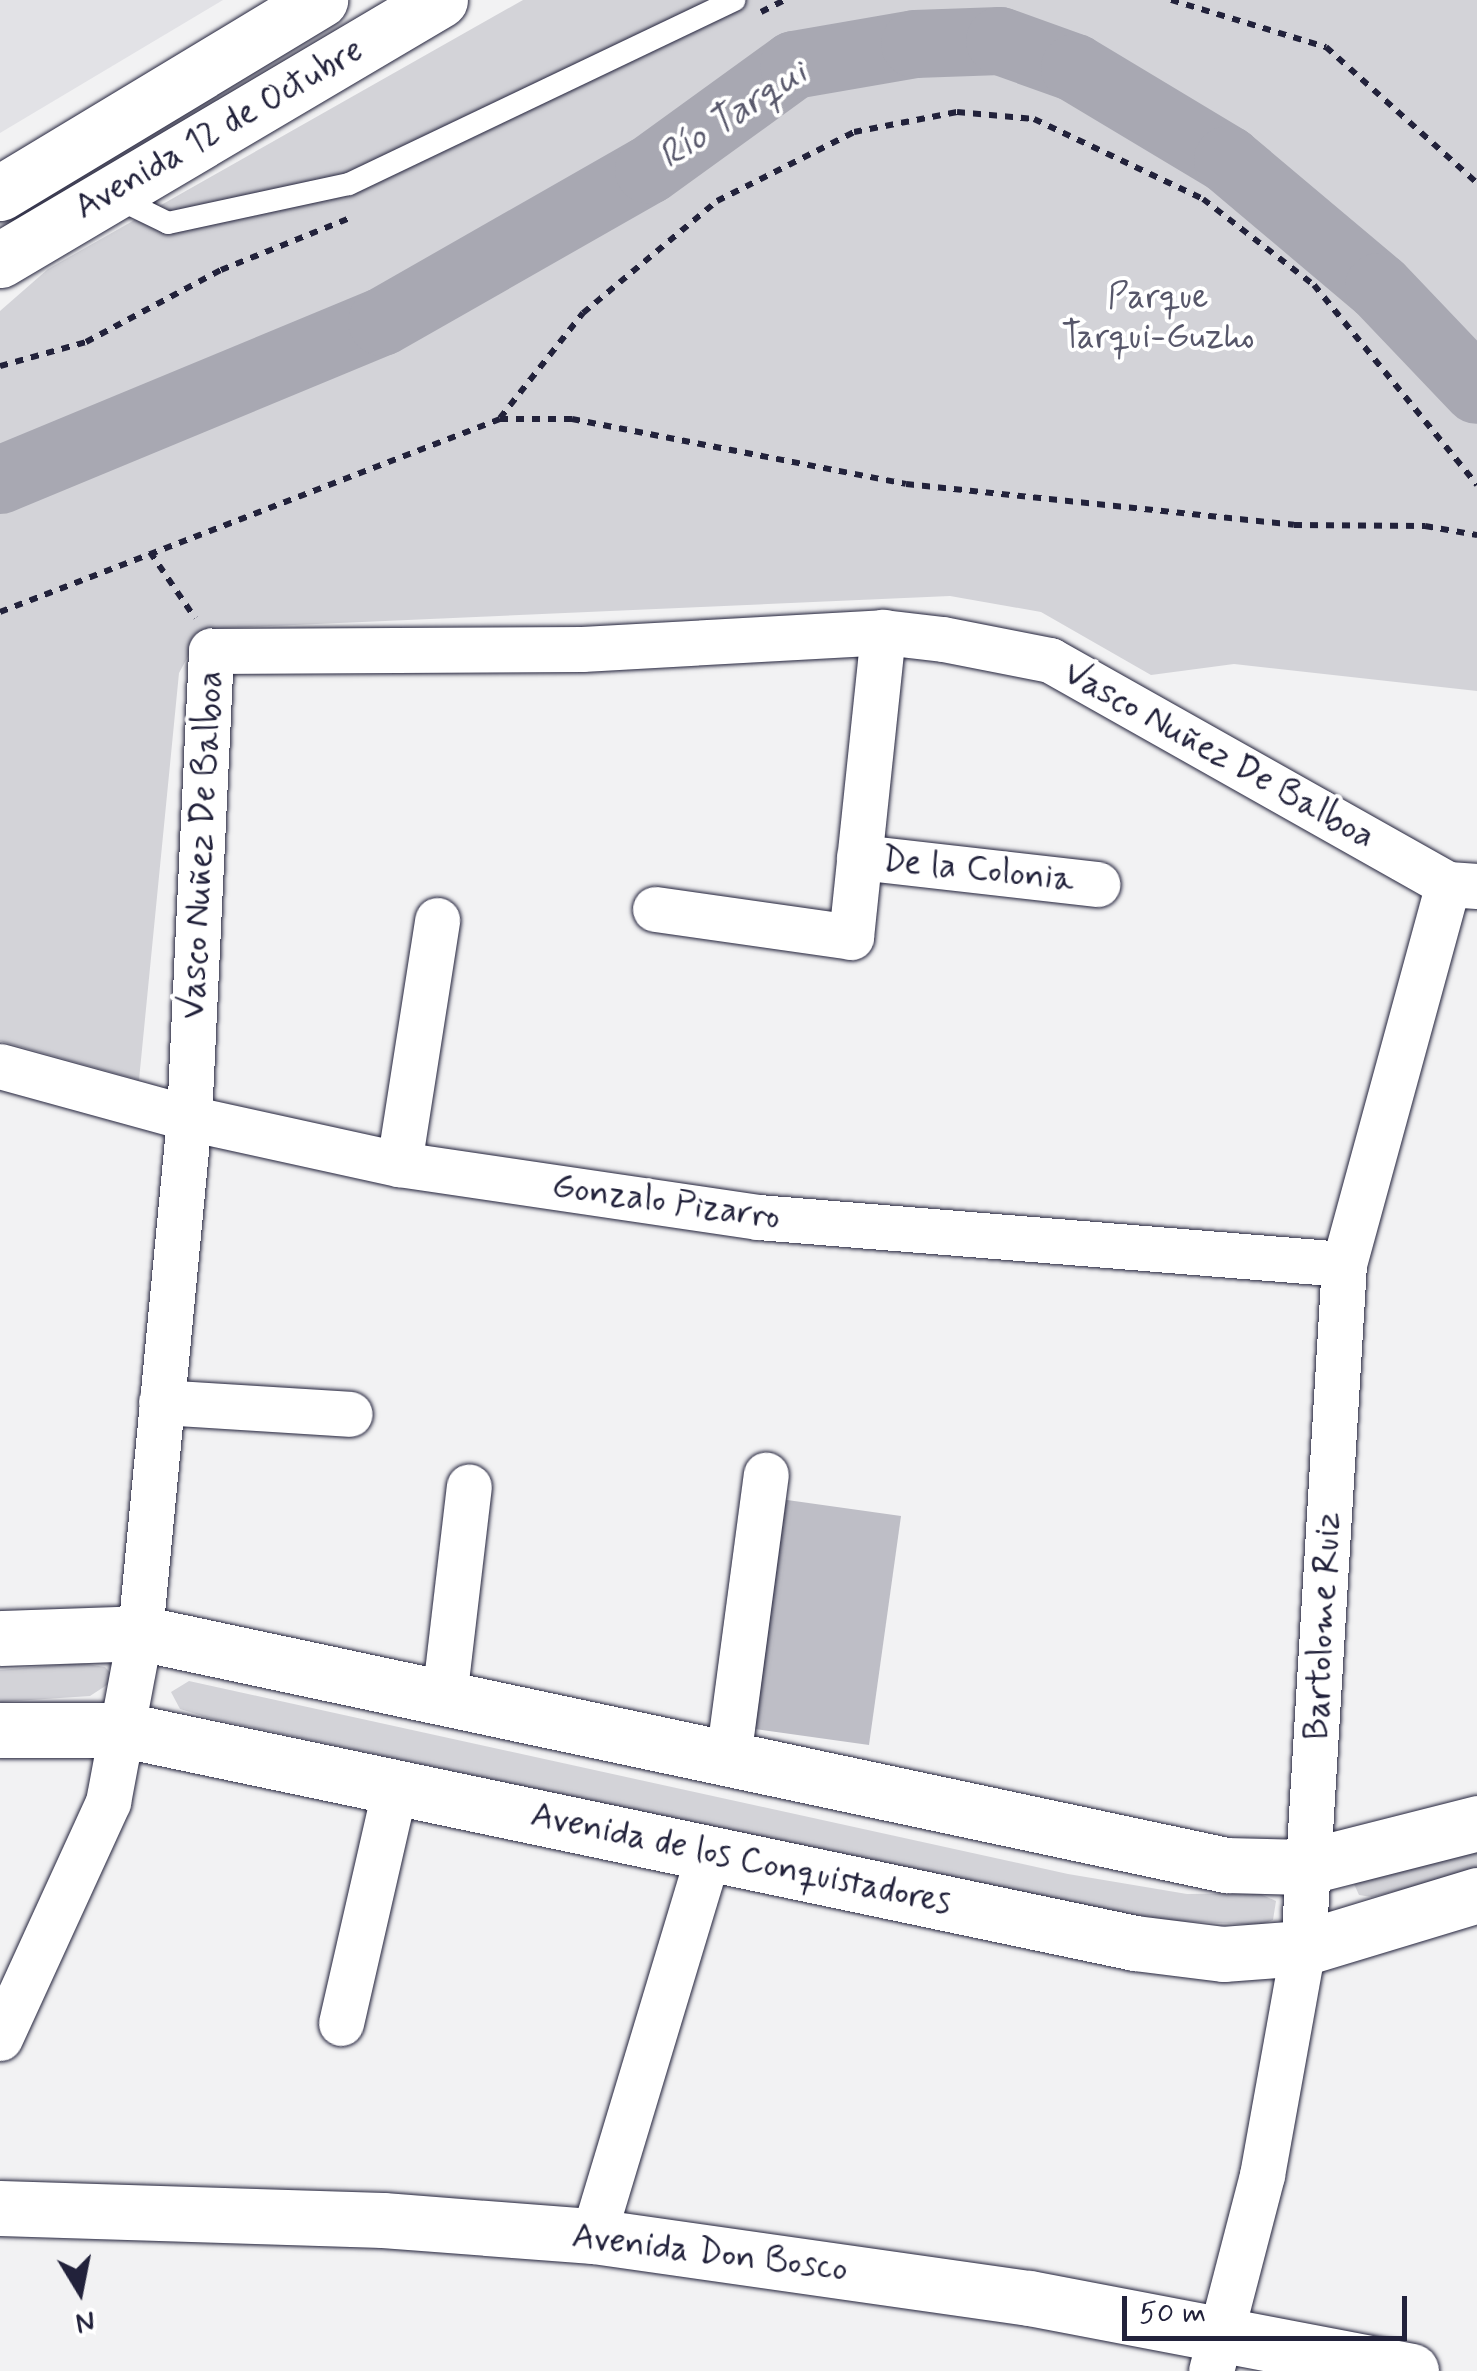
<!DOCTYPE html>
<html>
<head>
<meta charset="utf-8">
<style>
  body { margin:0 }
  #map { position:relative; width:1477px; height:2371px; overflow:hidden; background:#f2f2f3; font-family:Mynerve,sans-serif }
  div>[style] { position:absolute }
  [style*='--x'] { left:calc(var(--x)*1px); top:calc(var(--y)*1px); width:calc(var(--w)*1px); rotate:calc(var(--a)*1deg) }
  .built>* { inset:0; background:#e2e2e6 }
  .green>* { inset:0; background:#d3d3d8 }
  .river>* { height:68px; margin:-34px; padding:0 34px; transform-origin:34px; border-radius:34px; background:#a8a8b2 }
  .building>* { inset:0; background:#bebec6 }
  .path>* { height:6px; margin-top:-3px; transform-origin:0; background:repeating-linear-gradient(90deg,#22223b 0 8px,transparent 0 16px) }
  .roads { filter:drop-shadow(0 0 2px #22223b) drop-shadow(0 0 2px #22223b) }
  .service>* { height:22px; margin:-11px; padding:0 11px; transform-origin:11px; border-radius:11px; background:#fff }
  .minor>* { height:45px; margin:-22.5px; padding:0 22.5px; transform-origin:22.5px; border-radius:22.5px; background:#fff }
  .secondary>* { height:55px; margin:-27.5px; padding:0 27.5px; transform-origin:27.5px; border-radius:27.5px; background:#fff }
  span { translate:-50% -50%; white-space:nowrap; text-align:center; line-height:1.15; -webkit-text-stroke:8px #fff; paint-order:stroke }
  .street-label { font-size:35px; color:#22223b }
  .park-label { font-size:35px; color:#57576a }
  .water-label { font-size:38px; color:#58586b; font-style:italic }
  .north { position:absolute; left:30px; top:2241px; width:100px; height:100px; -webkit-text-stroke:8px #fff; paint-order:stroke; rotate:170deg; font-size:28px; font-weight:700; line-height:40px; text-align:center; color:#22223b }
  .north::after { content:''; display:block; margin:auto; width:35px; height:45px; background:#22223b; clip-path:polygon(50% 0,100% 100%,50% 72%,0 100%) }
  .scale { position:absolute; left:1122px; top:2296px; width:285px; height:45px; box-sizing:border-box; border:5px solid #22223b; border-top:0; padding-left:12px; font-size:30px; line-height:35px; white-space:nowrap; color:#22223b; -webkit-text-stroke:8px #fff; paint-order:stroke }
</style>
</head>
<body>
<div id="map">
  <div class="built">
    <i style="clip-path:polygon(0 0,223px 0,0 133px)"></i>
  </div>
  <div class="green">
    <i style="clip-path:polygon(523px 0,1477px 0,1477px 691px,1234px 664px,1151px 675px,1041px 612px,950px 596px,203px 629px,179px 673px,139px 1080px,0 1041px,0 311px,48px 269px)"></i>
    <i style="clip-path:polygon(81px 1663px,105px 1667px,116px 1679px,90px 1696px,0 1702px,0 1670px)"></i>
    <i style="clip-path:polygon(189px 1681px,1068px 1874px,1187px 1894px,1258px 1893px,1276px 1901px,1273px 1920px,1260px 1925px,1138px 1919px,209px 1718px,180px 1709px,171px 1692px)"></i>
    <i style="clip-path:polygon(1477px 1843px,1477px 1871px,1372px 1897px,1359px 1895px,1354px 1884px)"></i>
  </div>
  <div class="river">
    <i style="--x:0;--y:480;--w:413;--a:-22.5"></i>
    <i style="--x:382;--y:322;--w:307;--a:-29.7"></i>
    <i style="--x:649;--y:170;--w:179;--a:-35.9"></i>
    <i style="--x:794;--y:65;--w:123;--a:-9.8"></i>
    <i style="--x:915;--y:44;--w:85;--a:-2"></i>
    <i style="--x:1000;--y:41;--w:80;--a:19.8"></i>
    <i style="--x:1075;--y:68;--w:179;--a:31"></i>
    <i style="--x:1228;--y:160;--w:197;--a:40.1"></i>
    <i style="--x:1379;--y:287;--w:142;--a:46.4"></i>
  </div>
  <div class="building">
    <i style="clip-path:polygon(780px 1499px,901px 1516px,869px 1745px,747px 1728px)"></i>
  </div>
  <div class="path">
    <i style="--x:1171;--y:0;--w:162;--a:16.9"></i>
    <i style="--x:1326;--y:47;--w:203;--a:42"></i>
    <i style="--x:761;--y:12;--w:27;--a:-27"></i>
    <i style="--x:0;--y:366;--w:89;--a:-15.6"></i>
    <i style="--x:86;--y:342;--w:153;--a:-28.1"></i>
    <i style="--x:221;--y:270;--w:141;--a:-22"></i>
    <i style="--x:500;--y:418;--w:134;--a:-51.7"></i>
    <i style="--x:583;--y:313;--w:175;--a:-39.9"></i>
    <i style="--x:717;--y:201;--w:153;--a:-26.7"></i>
    <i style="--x:854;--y:132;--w:105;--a:-11"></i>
    <i style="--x:957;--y:112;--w:77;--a:5.2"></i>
    <i style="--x:1034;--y:119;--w:187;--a:25.3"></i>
    <i style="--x:1203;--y:199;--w:140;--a:37.8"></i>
    <i style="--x:1314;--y:285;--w:258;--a:50.8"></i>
    <i style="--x:150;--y:552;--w:80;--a:55.7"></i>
    <i style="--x:0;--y:612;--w:536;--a:-21.11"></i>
    <i style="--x:500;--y:419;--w:72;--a:0"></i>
    <i style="--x:572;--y:419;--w:340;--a:11"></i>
    <i style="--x:906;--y:484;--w:390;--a:6"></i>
    <i style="--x:1294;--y:525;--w:131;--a:0.4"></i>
    <i style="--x:1425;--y:526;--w:53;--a:9.8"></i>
  </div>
  <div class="roads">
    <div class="service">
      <i style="--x:115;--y:197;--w:59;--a:26.1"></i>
      <i style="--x:168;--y:223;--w:185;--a:-12.2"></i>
      <i style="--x:349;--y:184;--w:427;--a:-25.5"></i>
    </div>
    <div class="minor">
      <i style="--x:859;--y:857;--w:240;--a:6.5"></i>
      <i style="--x:655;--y:909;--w:198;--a:8.1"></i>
      <i style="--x:851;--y:937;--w:307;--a:-84"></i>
      <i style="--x:0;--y:1066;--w:196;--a:15.4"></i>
      <i style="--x:189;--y:1118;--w:215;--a:12.4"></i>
      <i style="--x:399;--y:1164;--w:363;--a:8.4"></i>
      <i style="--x:758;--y:1217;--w:588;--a:4.59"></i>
      <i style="--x:399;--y:1164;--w:247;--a:-81.1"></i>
      <i style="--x:161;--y:1402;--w:189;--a:3.6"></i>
      <i style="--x:444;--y:1698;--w:213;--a:-83.3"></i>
      <i style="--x:728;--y:1758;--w:286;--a:-82.4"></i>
      <i style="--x:341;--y:2023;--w:246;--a:-77.1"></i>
      <i style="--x:0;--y:2038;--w:260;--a:-65.4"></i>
      <i style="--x:108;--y:1802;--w:172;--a:-79.3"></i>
      <i style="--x:140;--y:1633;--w:517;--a:-84.56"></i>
      <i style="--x:189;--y:1118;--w:468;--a:-87.3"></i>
      <i style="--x:211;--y:651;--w:371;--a:-0.3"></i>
      <i style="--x:582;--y:649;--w:301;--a:-3.2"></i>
      <i style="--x:883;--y:632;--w:60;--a:6.7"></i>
      <i style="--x:943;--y:639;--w:109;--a:11.1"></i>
      <i style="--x:1050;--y:660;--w:457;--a:29.4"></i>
      <i style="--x:1448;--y:884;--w:29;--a:4"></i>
      <i style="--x:593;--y:2236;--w:399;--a:-73.2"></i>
      <i style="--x:1211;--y:2371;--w:203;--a:-75.4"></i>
      <i style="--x:1262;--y:2175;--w:231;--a:-79.8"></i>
      <i style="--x:1303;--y:1948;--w:685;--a:-86.57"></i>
      <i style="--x:1344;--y:1264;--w:394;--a:-74.7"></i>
    </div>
    <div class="secondary">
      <i style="--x:0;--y:193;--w:374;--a:-31.1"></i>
      <i style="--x:0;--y:260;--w:511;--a:-30.58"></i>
      <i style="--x:0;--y:1638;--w:140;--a:-2"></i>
      <i style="--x:140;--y:1633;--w:1111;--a:12.06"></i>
      <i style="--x:1226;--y:1865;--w:79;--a:1.5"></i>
      <i style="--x:1305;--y:1867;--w:178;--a:-14.3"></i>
      <i style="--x:0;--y:1730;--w:124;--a:0"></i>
      <i style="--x:124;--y:1730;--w:1033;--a:11.9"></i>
      <i style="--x:1135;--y:1943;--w:89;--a:7.1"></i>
      <i style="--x:1223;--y:1954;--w:80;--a:-4.3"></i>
      <i style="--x:1303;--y:1948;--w:182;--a:-16.9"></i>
      <i style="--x:0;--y:2208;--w:383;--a:1.8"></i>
      <i style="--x:383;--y:2220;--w:211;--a:4.4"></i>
      <i style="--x:593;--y:2236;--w:440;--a:8.1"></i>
      <i style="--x:1029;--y:2298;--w:389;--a:10.8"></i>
    </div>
  </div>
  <div class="street-label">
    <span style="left:219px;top:129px;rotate:-30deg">Avenida 12 de Octubre</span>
    <span style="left:1219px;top:755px;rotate:29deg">Vasco Nuñez De Balboa</span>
    <span style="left:202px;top:845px;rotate:-87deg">Vasco Nuñez De Balboa</span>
    <span style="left:978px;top:870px;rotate:6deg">De la Colonia</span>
    <span style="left:666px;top:1202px;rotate:8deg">Gonzalo Pizarro</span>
    <span style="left:1323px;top:1626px;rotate:-87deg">Bartolome Ruiz</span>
    <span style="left:741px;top:1859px;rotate:12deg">Avenida de los Conquistadores</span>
    <span style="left:710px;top:2253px;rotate:7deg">Avenida Don Bosco</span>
  </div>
  <div class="park-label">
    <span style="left:1158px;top:317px">Parque<br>Tarqui-Guzho</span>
  </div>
  <div class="water-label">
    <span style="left:733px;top:115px;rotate:-33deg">Río Tarqui</span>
  </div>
  <div class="north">N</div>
  <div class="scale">50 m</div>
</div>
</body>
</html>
